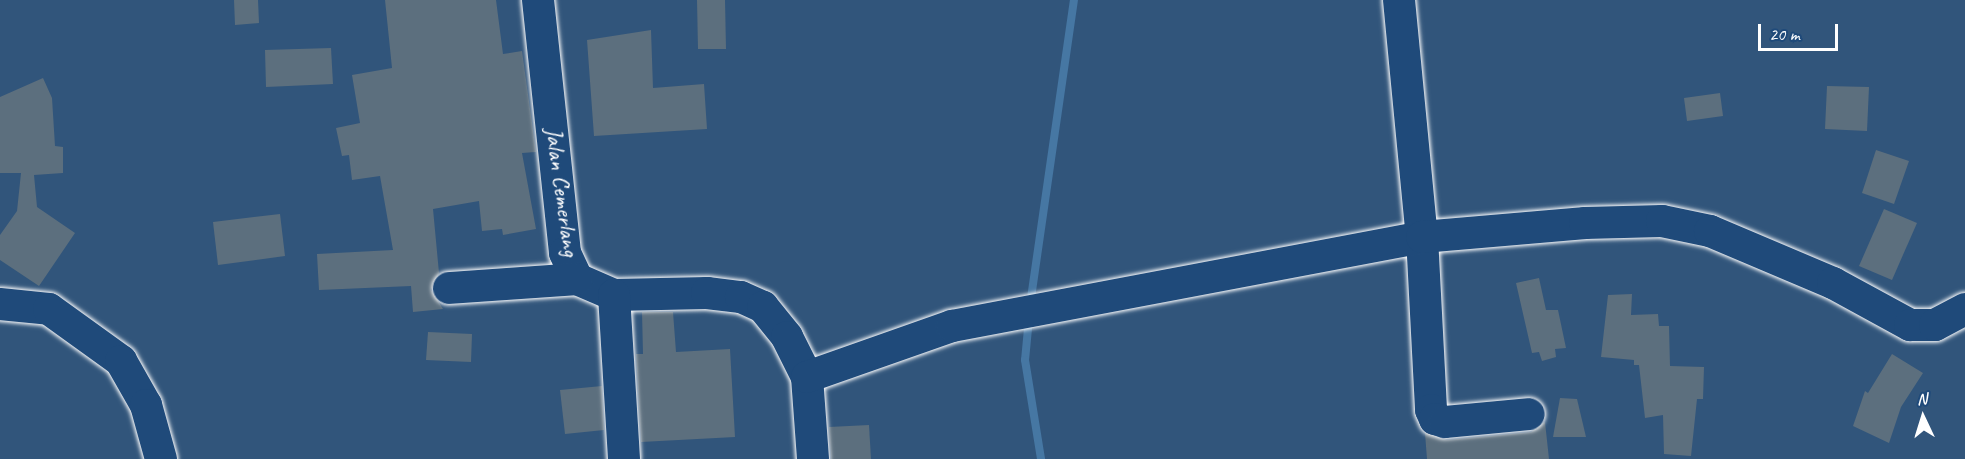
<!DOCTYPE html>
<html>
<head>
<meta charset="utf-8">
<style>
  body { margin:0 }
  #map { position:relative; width:1965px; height:459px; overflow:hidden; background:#31557b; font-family:Caveat,sans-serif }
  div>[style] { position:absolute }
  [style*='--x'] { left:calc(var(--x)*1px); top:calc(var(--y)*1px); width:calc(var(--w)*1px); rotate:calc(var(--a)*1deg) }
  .stream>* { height:8px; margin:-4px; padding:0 4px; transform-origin:4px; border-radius:4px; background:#4677a3 }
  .building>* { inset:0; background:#5c6f7e }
  .roads { filter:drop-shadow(0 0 2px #fff) drop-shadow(0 0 2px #fff) }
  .minor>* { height:32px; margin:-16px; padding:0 16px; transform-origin:16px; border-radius:16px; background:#1f4a7a }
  span { translate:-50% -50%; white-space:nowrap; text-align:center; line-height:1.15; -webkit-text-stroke:5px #1f4a7a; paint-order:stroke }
  .street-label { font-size:24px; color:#fff }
  .north { position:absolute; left:1893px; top:387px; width:60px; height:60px; -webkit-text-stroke:4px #1f4a7a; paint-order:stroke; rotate:356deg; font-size:16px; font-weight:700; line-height:24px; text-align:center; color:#fff }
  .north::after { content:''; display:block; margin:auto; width:21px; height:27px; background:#fff; clip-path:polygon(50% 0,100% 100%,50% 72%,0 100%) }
  .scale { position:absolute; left:1758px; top:24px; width:80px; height:27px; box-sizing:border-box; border:3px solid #fff; border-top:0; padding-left:8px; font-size:18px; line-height:21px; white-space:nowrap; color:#fff; -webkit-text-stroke:4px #1f4a7a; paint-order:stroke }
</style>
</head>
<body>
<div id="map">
  <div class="stream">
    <i style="--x:1030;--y:305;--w:308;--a:-81.8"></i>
    <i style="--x:1029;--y:318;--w:42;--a:95.4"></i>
    <i style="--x:1025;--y:360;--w:100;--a:80.8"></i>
  </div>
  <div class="building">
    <i style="clip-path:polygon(234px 0,258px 0,259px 23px,235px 25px)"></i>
    <i style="clip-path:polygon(385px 0,496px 0,503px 54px,522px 51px,536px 152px,522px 153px,536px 229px,503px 235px,502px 229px,482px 231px,479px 201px,433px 209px,439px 273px,431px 290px,443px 309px,413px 312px,411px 286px,319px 290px,317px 254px,393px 250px,380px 176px,352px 180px,349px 155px,342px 156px,336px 128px,360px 123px,352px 75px,392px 68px)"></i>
    <i style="clip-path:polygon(697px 0,725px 0,726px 49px,698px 49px)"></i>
    <i style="clip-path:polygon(651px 30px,653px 88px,704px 84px,707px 129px,594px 136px,587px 40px)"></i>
    <i style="clip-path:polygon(331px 48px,333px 84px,266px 87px,265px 50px)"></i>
    <i style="clip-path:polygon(43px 78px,52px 98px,55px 146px,63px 147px,63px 173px,34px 175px,37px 207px,75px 233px,39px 286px,0 260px,0 235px,17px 211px,21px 173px,0 173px,0 97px)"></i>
    <i style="clip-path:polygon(1827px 86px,1869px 87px,1867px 131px,1825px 129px)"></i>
    <i style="clip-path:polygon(1720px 93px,1723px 116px,1687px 121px,1684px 98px)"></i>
    <i style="clip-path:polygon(1876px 150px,1909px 161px,1894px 204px,1862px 193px)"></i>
    <i style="clip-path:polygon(1884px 209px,1917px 223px,1892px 280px,1859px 266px)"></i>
    <i style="clip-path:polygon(280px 214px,285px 256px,218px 265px,213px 222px)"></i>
    <i style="clip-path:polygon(1539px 278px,1546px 310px,1558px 310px,1566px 348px,1555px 349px,1556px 357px,1542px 361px,1539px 352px,1532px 353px,1516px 283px)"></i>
    <i style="clip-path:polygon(1632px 294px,1631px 315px,1658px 314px,1659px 326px,1669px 326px,1670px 366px,1704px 367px,1703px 399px,1697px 399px,1691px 456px,1664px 454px,1663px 415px,1645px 418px,1639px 365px,1634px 365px,1634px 360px,1601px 357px,1608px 295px)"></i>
    <i style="clip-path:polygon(642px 312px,673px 312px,676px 352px,730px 349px,735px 437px,641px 442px,636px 354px,643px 354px)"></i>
    <i style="clip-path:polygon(428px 332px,472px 334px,471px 362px,426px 360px)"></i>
    <i style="clip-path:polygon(1892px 354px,1923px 373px,1901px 407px,1889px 443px,1853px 426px,1865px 391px,1868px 393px)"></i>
    <i style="clip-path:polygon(602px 386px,604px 430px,565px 434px,560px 390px)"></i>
    <i style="clip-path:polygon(1560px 398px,1577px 399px,1586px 437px,1553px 437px)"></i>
    <i style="clip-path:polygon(1545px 422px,1549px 459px,1427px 459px,1425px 433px,1447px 440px,1531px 432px)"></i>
    <i style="clip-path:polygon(869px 425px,871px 459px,831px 459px,829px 427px)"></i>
  </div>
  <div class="roads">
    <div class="minor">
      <i style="--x:538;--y:0;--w:254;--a:83.9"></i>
      <i style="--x:565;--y:253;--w:29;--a:65"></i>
      <i style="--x:577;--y:279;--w:40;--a:23.4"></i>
      <i style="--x:614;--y:295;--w:93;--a:-1.2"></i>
      <i style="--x:707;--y:293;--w:34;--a:7"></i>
      <i style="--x:741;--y:297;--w:24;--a:24"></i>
      <i style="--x:763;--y:307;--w:38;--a:51"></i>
      <i style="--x:787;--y:337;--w:45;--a:63.4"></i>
      <i style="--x:807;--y:377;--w:82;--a:85.8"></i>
      <i style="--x:1399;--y:0;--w:238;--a:84.5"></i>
      <i style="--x:1422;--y:237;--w:173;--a:87"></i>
      <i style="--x:1431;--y:410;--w:10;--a:66"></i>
      <i style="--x:1435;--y:419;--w:10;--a:17"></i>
      <i style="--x:1445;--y:422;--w:84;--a:-5.4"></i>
      <i style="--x:449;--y:288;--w:128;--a:-4"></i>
      <i style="--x:614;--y:295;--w:164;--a:86.5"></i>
      <i style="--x:0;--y:304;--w:49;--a:5.8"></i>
      <i style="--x:49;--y:309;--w:89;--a:35.8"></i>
      <i style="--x:121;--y:361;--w:51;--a:60.4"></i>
      <i style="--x:146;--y:405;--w:56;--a:74.5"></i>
      <i style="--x:807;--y:377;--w:154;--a:-19.4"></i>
      <i style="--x:952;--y:326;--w:478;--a:-10.7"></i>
      <i style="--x:1422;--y:237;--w:164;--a:-4.9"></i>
      <i style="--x:1585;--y:223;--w:77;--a:-1.5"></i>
      <i style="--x:1662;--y:221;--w:49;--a:11.8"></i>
      <i style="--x:1710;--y:231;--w:134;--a:22.9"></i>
      <i style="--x:1833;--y:283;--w:88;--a:28.6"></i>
      <i style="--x:1910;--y:325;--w:25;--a:0"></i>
      <i style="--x:1935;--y:325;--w:34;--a:-28"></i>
    </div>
  </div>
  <div class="street-label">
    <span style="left:562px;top:192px;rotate:82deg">Jalan Cemerlang</span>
  </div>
  <div class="north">N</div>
  <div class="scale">20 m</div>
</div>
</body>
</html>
